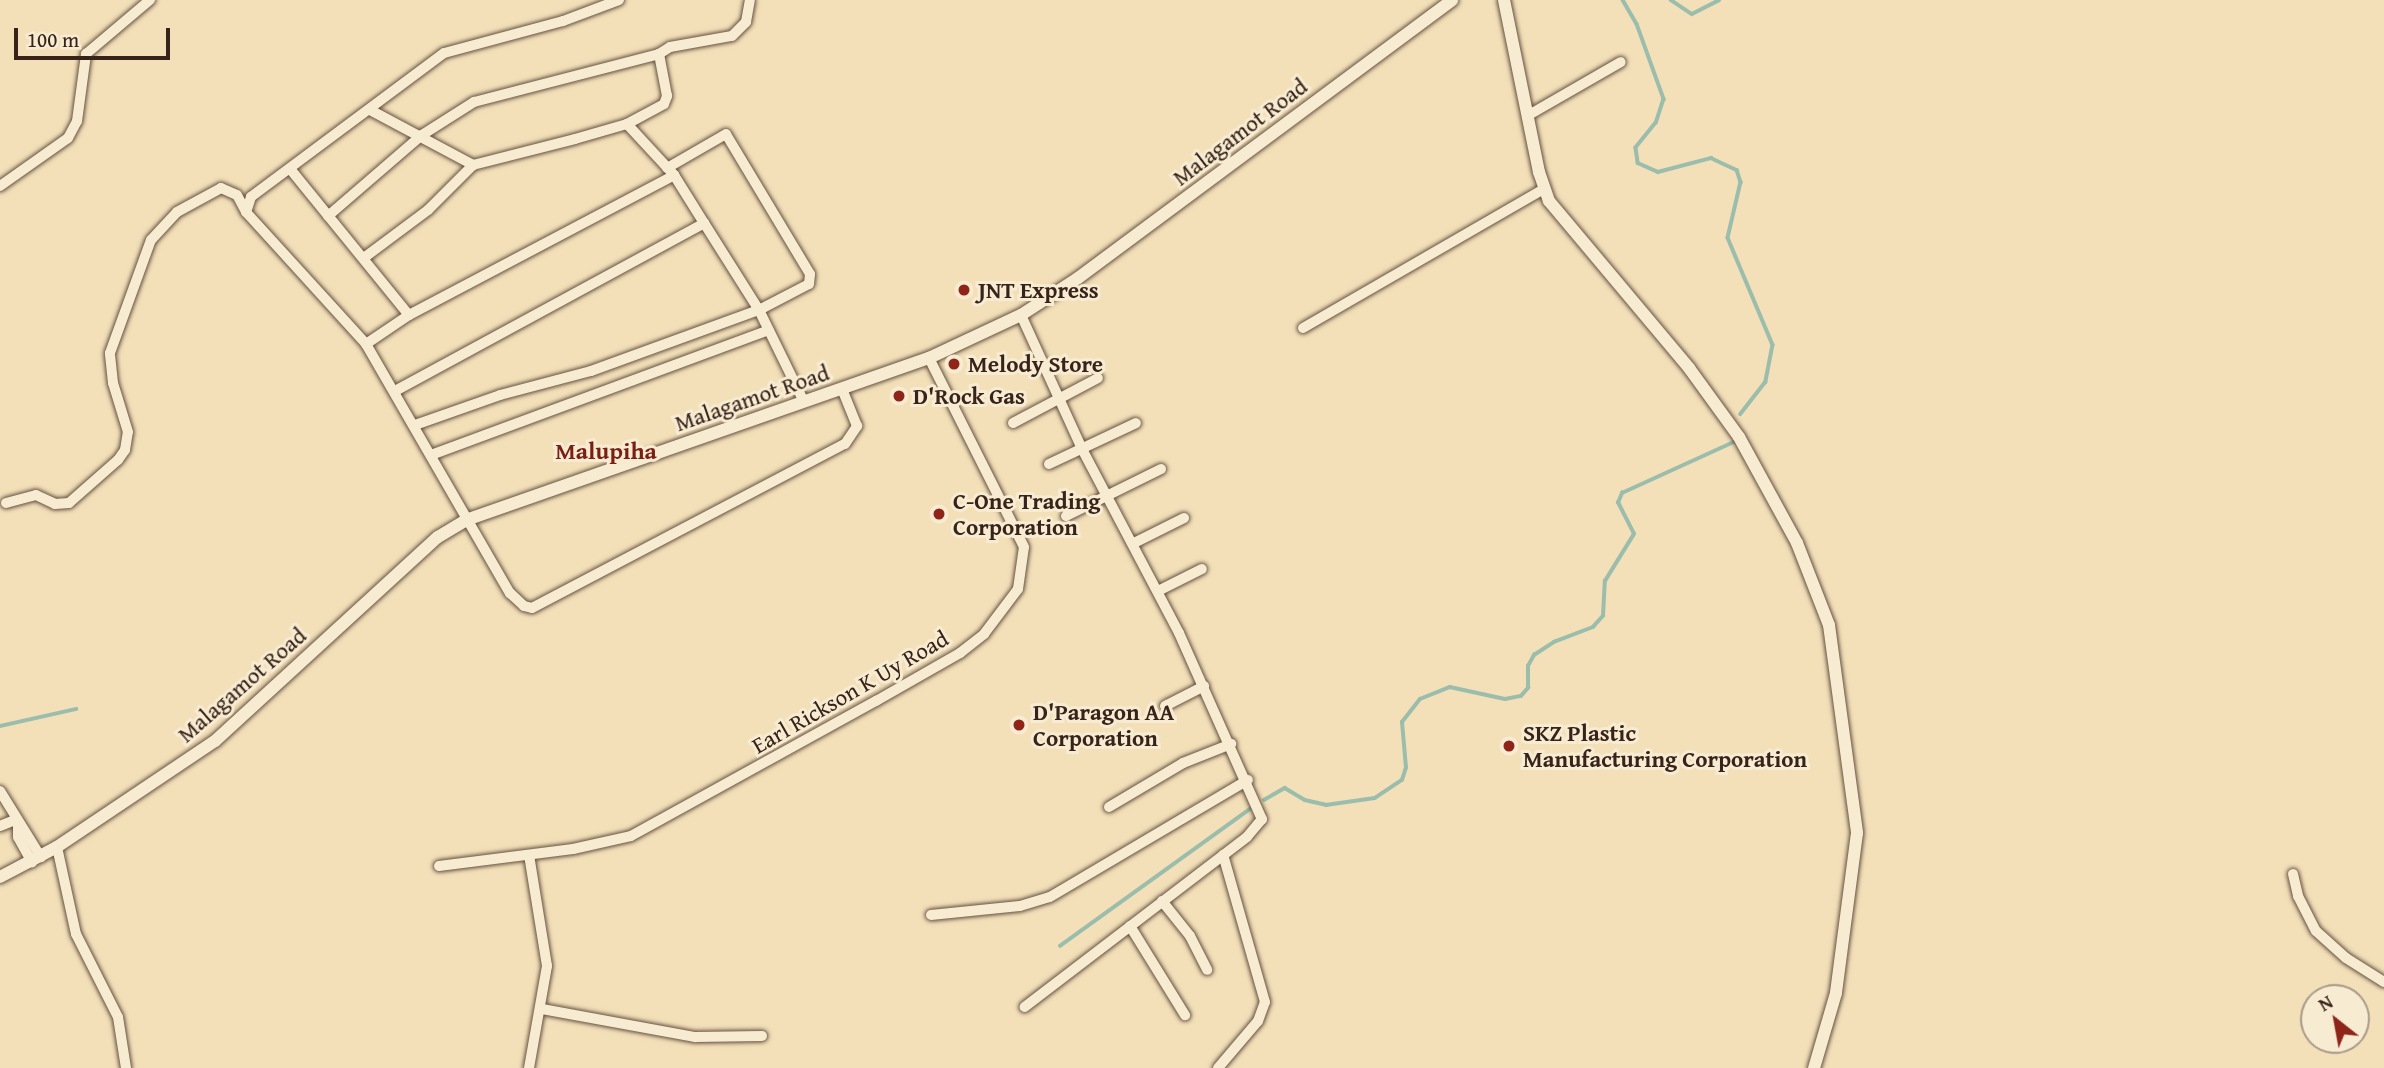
<!DOCTYPE html>
<html>
<head>
<meta charset="utf-8">
<style>
  body { margin:0 }
  #map { position:relative; width:2384px; height:1068px; overflow:hidden; background:#f3e0b9; font-family:"Gentium Book Plus",serif }
  div>[style] { position:absolute }
  [style*='--x'] { left:calc(var(--x)*1px); top:calc(var(--y)*1px); width:calc(var(--w)*1px); rotate:calc(var(--a)*1deg) }
  .stream>* { height:3.5px; margin:-1.75px; padding:0 1.75px; transform-origin:1.75px; border-radius:1.75px; background:#9bbdac }
  .roads { filter:drop-shadow(0 0 2px #665241) drop-shadow(0 0 2px #665241) }
  .minor>* { height:10px; margin:-5px; padding:0 5px; transform-origin:5px; border-radius:5px; background:#f7ebd2 }
  .tertiary>* { height:12px; margin:-6px; padding:0 6px; transform-origin:6px; border-radius:6px; background:#f7ebd2 }
  .dots>* { width:19px; height:19px; translate:-50% -50%; box-sizing:border-box; border:4px solid #f7ebd2; border-radius:50% }
  span { translate:-50% -50%; white-space:nowrap; text-align:center; line-height:1.15; -webkit-text-stroke:6px #f7ebd2; paint-order:stroke }
  .street-label { font-size:23px; color:#372319 }
  .poi-label { font-size:23px; color:#372319; font-weight:700 }
  .left { translate:0 -50%; text-align:left }
  .neighbourhood-label { font-size:24px; color:#7a1f14; font-weight:700 }
  .north { position:absolute; left:2300px; top:984px; width:70px; height:70px; box-sizing:border-box; background:#f7ebd2; border:2px solid #aa9b88; border-radius:50%; rotate:329deg; font-size:19px; font-weight:700; line-height:28px; text-align:center; color:#372319 }
  .north::after { content:''; display:block; margin:auto; width:24px; height:32px; background:#8f2418; clip-path:polygon(50% 0,100% 100%,50% 72%,0 100%) }
  .scale { position:absolute; left:14px; top:28px; width:156px; height:32px; box-sizing:border-box; border:4px solid #372319; border-top:0; padding-left:9px; font-size:21px; line-height:24px; white-space:nowrap; color:#372319; -webkit-text-stroke:5px #f7ebd2; paint-order:stroke }
</style>
</head>
<body>
<div id="map">
  <div class="stream">
    <i style="--x:1623;--y:0;--w:28;--a:60"></i>
    <i style="--x:1637;--y:24;--w:80;--a:70.2"></i>
    <i style="--x:1664;--y:99;--w:25;--a:108"></i>
    <i style="--x:1656;--y:123;--w:32;--a:129"></i>
    <i style="--x:1636;--y:148;--w:15;--a:82"></i>
    <i style="--x:1638;--y:163;--w:22;--a:24"></i>
    <i style="--x:1658;--y:172;--w:55;--a:-14.8"></i>
    <i style="--x:1711;--y:158;--w:29;--a:25"></i>
    <i style="--x:1737;--y:170;--w:13;--a:72"></i>
    <i style="--x:1741;--y:182;--w:57;--a:103.1"></i>
    <i style="--x:1728;--y:238;--w:116;--a:67.2"></i>
    <i style="--x:1773;--y:345;--w:38;--a:101"></i>
    <i style="--x:1766;--y:382;--w:41;--a:128"></i>
    <i style="--x:1671;--y:0;--w:25;--a:34"></i>
    <i style="--x:1692;--y:14;--w:30;--a:-27"></i>
    <i style="--x:0;--y:726;--w:78;--a:-12.6"></i>
    <i style="--x:1264;--y:800;--w:24;--a:-30"></i>
    <i style="--x:1285;--y:788;--w:23;--a:31"></i>
    <i style="--x:1305;--y:800;--w:22;--a:13"></i>
    <i style="--x:1326;--y:805;--w:49;--a:-8.1"></i>
    <i style="--x:1375;--y:798;--w:32;--a:-34"></i>
    <i style="--x:1402;--y:780;--w:13;--a:-72"></i>
    <i style="--x:1406;--y:768;--w:46;--a:-95"></i>
    <i style="--x:1402;--y:722;--w:29;--a:-52"></i>
    <i style="--x:1420;--y:699;--w:32;--a:-22"></i>
    <i style="--x:1450;--y:687;--w:56;--a:12.3"></i>
    <i style="--x:1505;--y:699;--w:16;--a:-11"></i>
    <i style="--x:1521;--y:696;--w:11;--a:-49"></i>
    <i style="--x:1528;--y:688;--w:22;--a:-90"></i>
    <i style="--x:1528;--y:666;--w:13;--a:-61"></i>
    <i style="--x:1534;--y:655;--w:24;--a:-33"></i>
    <i style="--x:1554;--y:642;--w:42;--a:-21"></i>
    <i style="--x:1593;--y:627;--w:15;--a:-48"></i>
    <i style="--x:1603;--y:616;--w:35;--a:-87"></i>
    <i style="--x:1605;--y:581;--w:55;--a:-58.3"></i>
    <i style="--x:1634;--y:534;--w:35;--a:-117"></i>
    <i style="--x:1618;--y:503;--w:11;--a:-68"></i>
    <i style="--x:1622;--y:493;--w:123;--a:-24.5"></i>
    <i style="--x:1060;--y:946;--w:239;--a:-35.8"></i>
  </div>
  <div class="roads">
    <div class="minor">
      <i style="--x:619;--y:0;--w:60;--a:159.4"></i>
      <i style="--x:563;--y:21;--w:123;--a:164.9"></i>
      <i style="--x:444;--y:53;--w:241;--a:143.3"></i>
      <i style="--x:251;--y:197;--w:16;--a:108"></i>
      <i style="--x:246;--y:212;--w:178;--a:47.7"></i>
      <i style="--x:366;--y:344;--w:288;--a:60"></i>
      <i style="--x:510;--y:593;--w:19;--a:43"></i>
      <i style="--x:524;--y:606;--w:8;--a:14"></i>
      <i style="--x:532;--y:608;--w:353;--a:-27.7"></i>
      <i style="--x:845;--y:444;--w:22;--a:-56"></i>
      <i style="--x:857;--y:426;--w:40;--a:-112"></i>
      <i style="--x:372;--y:111;--w:115;--a:28.1"></i>
      <i style="--x:473;--y:165;--w:105;--a:-14.3"></i>
      <i style="--x:575;--y:139;--w:54;--a:-16.1"></i>
      <i style="--x:627;--y:124;--w:42;--a:-28.4"></i>
      <i style="--x:664;--y:104;--w:9;--a:-69"></i>
      <i style="--x:667;--y:96;--w:43;--a:-100.8"></i>
      <i style="--x:659;--y:54;--w:13;--a:-32"></i>
      <i style="--x:670;--y:47;--w:63;--a:-10.1"></i>
      <i style="--x:732;--y:36;--w:20;--a:-45"></i>
      <i style="--x:746;--y:22;--w:22;--a:-80"></i>
      <i style="--x:1527;--y:116;--w:108;--a:-29.9"></i>
      <i style="--x:627;--y:124;--w:69;--a:47.3"></i>
      <i style="--x:674;--y:175;--w:57;--a:58"></i>
      <i style="--x:291;--y:170;--w:187;--a:50.9"></i>
      <i style="--x:0;--y:186;--w:83;--a:-35.2"></i>
      <i style="--x:68;--y:138;--w:19;--a:-62"></i>
      <i style="--x:77;--y:121;--w:68;--a:-82.3"></i>
      <i style="--x:86;--y:54;--w:84;--a:-40.2"></i>
      <i style="--x:328;--y:216;--w:124;--a:-40.8"></i>
      <i style="--x:422;--y:135;--w:62;--a:-32.4"></i>
      <i style="--x:474;--y:102;--w:191;--a:-14.5"></i>
      <i style="--x:365;--y:257;--w:79;--a:-36.7"></i>
      <i style="--x:428;--y:210;--w:64;--a:-45"></i>
      <i style="--x:1021;--y:315;--w:147;--a:65.5"></i>
      <i style="--x:1082;--y:449;--w:208;--a:62.2"></i>
      <i style="--x:1179;--y:633;--w:204;--a:66"></i>
      <i style="--x:1262;--y:819;--w:23;--a:130"></i>
      <i style="--x:1247;--y:837;--w:280;--a:142.6"></i>
      <i style="--x:1303;--y:328;--w:278;--a:-30"></i>
      <i style="--x:366;--y:344;--w:52;--a:-34"></i>
      <i style="--x:409;--y:315;--w:300;--a:-27.8"></i>
      <i style="--x:395;--y:391;--w:352;--a:-28.5"></i>
      <i style="--x:704;--y:223;--w:103;--a:57.7"></i>
      <i style="--x:759;--y:310;--w:102;--a:63.9"></i>
      <i style="--x:1013;--y:423;--w:96;--a:-27.9"></i>
      <i style="--x:415;--y:425;--w:90;--a:-19.4"></i>
      <i style="--x:500;--y:395;--w:94;--a:-14.8"></i>
      <i style="--x:591;--y:371;--w:179;--a:-20"></i>
      <i style="--x:759;--y:310;--w:56;--a:-27.5"></i>
      <i style="--x:809;--y:284;--w:10;--a:-84"></i>
      <i style="--x:810;--y:274;--w:163;--a:-121"></i>
      <i style="--x:726;--y:134;--w:68;--a:150"></i>
      <i style="--x:431;--y:455;--w:360;--a:-20.3"></i>
      <i style="--x:1049;--y:464;--w:96;--a:-25.2"></i>
      <i style="--x:6;--y:503;--w:31;--a:-15"></i>
      <i style="--x:36;--y:495;--w:21;--a:25"></i>
      <i style="--x:55;--y:504;--w:14;--a:-4"></i>
      <i style="--x:69;--y:503;--w:65;--a:-41.3"></i>
      <i style="--x:118;--y:460;--w:12;--a:-55"></i>
      <i style="--x:125;--y:450;--w:18;--a:-81"></i>
      <i style="--x:128;--y:432;--w:51;--a:-107"></i>
      <i style="--x:113;--y:383;--w:30;--a:-96"></i>
      <i style="--x:110;--y:353;--w:120;--a:-70.1"></i>
      <i style="--x:151;--y:240;--w:38;--a:-47"></i>
      <i style="--x:177;--y:212;--w:50;--a:-28.6"></i>
      <i style="--x:221;--y:188;--w:17;--a:24"></i>
      <i style="--x:237;--y:195;--w:19;--a:62"></i>
      <i style="--x:1066;--y:516;--w:106;--a:-26.3"></i>
      <i style="--x:1134;--y:543;--w:56;--a:-26.6"></i>
      <i style="--x:1158;--y:591;--w:49;--a:-26.6"></i>
      <i style="--x:1165;--y:706;--w:44;--a:-27.1"></i>
      <i style="--x:0;--y:791;--w:78;--a:58.2"></i>
      <i style="--x:1109;--y:807;--w:86;--a:-30.7"></i>
      <i style="--x:1183;--y:763;--w:52;--a:-21.6"></i>
      <i style="--x:18;--y:825;--w:12;--a:90"></i>
      <i style="--x:18;--y:837;--w:29;--a:61"></i>
      <i style="--x:0;--y:826;--w:16;--a:-22"></i>
      <i style="--x:57;--y:847;--w:89;--a:77.7"></i>
      <i style="--x:76;--y:934;--w:93;--a:63.2"></i>
      <i style="--x:118;--y:1017;--w:52;--a:81.1"></i>
      <i style="--x:439;--y:866;--w:135;--a:-7.2"></i>
      <i style="--x:573;--y:849;--w:59;--a:-12.6"></i>
      <i style="--x:631;--y:836;--w:280;--a:-28.9"></i>
      <i style="--x:876;--y:701;--w:97;--a:-29.7"></i>
      <i style="--x:960;--y:653;--w:31;--a:-38"></i>
      <i style="--x:984;--y:634;--w:56;--a:-52.9"></i>
      <i style="--x:1018;--y:589;--w:42;--a:-81.9"></i>
      <i style="--x:1024;--y:547;--w:212;--a:-116.7"></i>
      <i style="--x:2293;--y:874;--w:23;--a:77"></i>
      <i style="--x:2298;--y:896;--w:39;--a:63"></i>
      <i style="--x:2316;--y:931;--w:40;--a:42"></i>
      <i style="--x:2346;--y:958;--w:45;--a:32.3"></i>
      <i style="--x:1162;--y:901;--w:45;--a:51.3"></i>
      <i style="--x:1190;--y:936;--w:38;--a:63"></i>
      <i style="--x:931;--y:915;--w:89;--a:-5.8"></i>
      <i style="--x:1020;--y:906;--w:31;--a:-17"></i>
      <i style="--x:1050;--y:897;--w:230;--a:-30.6"></i>
      <i style="--x:1130;--y:926;--w:105;--a:58.3"></i>
      <i style="--x:542;--y:1009;--w:156;--a:10.4"></i>
      <i style="--x:695;--y:1037;--w:67;--a:-0.9"></i>
      <i style="--x:529;--y:1068;--w:104;--a:-80"></i>
      <i style="--x:547;--y:966;--w:112;--a:-99.2"></i>
      <i style="--x:1218;--y:1068;--w:62;--a:-49.6"></i>
      <i style="--x:1258;--y:1021;--w:20;--a:-70"></i>
      <i style="--x:1265;--y:1002;--w:153;--a:-105.9"></i>
    </div>
    <div class="tertiary">
      <i style="--x:1504;--y:0;--w:176;--a:78.5"></i>
      <i style="--x:1539;--y:172;--w:31;--a:71"></i>
      <i style="--x:1549;--y:201;--w:218;--a:50"></i>
      <i style="--x:1689;--y:368;--w:85;--a:54.1"></i>
      <i style="--x:1739;--y:437;--w:121;--a:61.3"></i>
      <i style="--x:1797;--y:543;--w:88;--a:68.7"></i>
      <i style="--x:1829;--y:625;--w:210;--a:82.3"></i>
      <i style="--x:1857;--y:833;--w:161;--a:97.5"></i>
      <i style="--x:1836;--y:993;--w:78;--a:106.3"></i>
      <i style="--x:0;--y:877;--w:64;--a:-27.8"></i>
      <i style="--x:57;--y:847;--w:190;--a:-33.9"></i>
      <i style="--x:215;--y:741;--w:302;--a:-42.5"></i>
      <i style="--x:438;--y:537;--w:33;--a:-31"></i>
      <i style="--x:466;--y:520;--w:491;--a:-19.3"></i>
      <i style="--x:929;--y:358;--w:102;--a:-25.1"></i>
      <i style="--x:1021;--y:315;--w:68;--a:-33"></i>
      <i style="--x:1078;--y:278;--w:466;--a:-36.6"></i>
    </div>
  </div>
  <div class="dots">
    <i style="left:964px;top:290px;background:#8f2418"></i>
    <i style="left:954px;top:364px;background:#8f2418"></i>
    <i style="left:899px;top:396px;background:#8f2418"></i>
    <i style="left:939px;top:514px;background:#8f2418"></i>
    <i style="left:1019px;top:725px;background:#8f2418"></i>
    <i style="left:1509px;top:746px;background:#8f2418"></i>
  </div>
  <div class="street-label">
    <span style="left:1240px;top:132px;rotate:-37deg">Malagamot Road</span>
    <span style="left:752px;top:398px;rotate:-19deg">Malagamot Road</span>
    <span style="left:242px;top:685px;rotate:-41deg">Malagamot Road</span>
    <span style="left:850px;top:692px;rotate:-30deg">Earl Rickson K Uy Road</span>
  </div>
  <div class="poi-label">
    <span class="left" style="left:978px;top:290px">JNT Express</span>
    <span class="left" style="left:968px;top:364px">Melody Store</span>
    <span class="left" style="left:913px;top:396px">D'Rock Gas</span>
    <span class="left" style="left:953px;top:514px">C-One Trading<br>Corporation</span>
    <span class="left" style="left:1033px;top:725px">D'Paragon AA<br>Corporation</span>
    <span class="left" style="left:1523px;top:746px">SKZ Plastic<br>Manufacturing Corporation</span>
  </div>
  <div class="neighbourhood-label">
    <span style="left:606px;top:451px">Malupiha</span>
  </div>
  <div class="north">N</div>
  <div class="scale">100 m</div>
</div>
</body>
</html>
